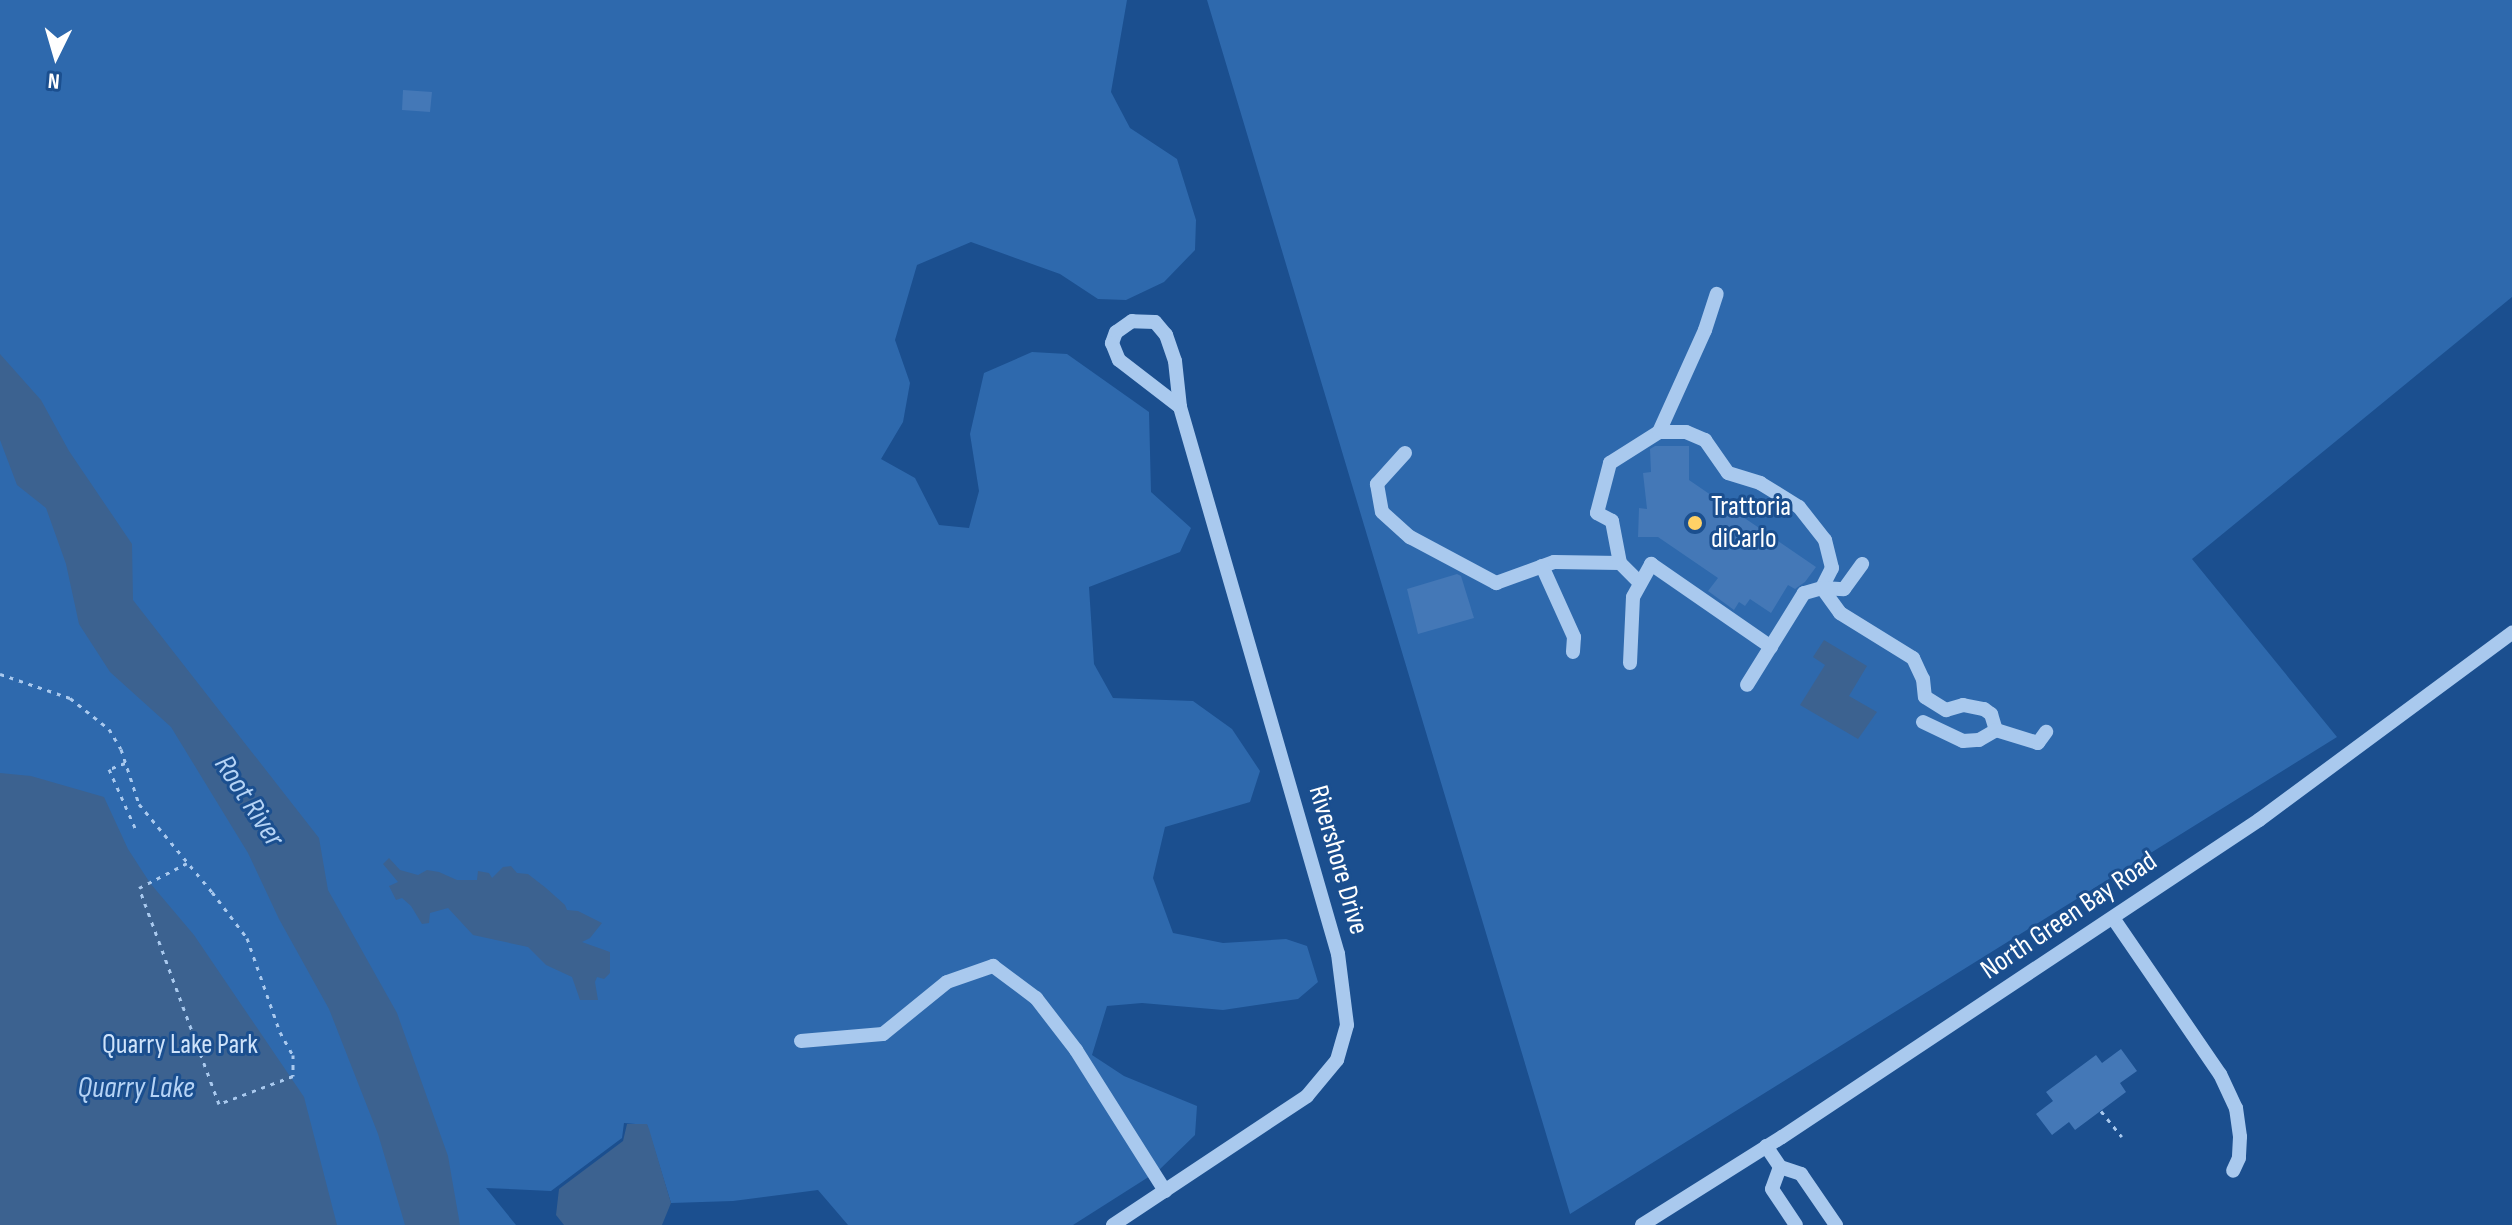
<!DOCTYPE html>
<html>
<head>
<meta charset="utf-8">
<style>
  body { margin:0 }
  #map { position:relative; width:2512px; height:1225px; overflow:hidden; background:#1b4f8f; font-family:"Sofia Sans Condensed",sans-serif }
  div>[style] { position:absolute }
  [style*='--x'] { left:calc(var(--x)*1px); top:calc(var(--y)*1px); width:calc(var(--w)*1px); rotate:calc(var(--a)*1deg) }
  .green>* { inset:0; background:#2e69ad }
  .water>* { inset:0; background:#3c6290 }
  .building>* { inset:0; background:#4478b7 }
  .path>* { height:3px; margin-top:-1.5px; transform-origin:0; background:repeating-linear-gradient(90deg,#a9c9ee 0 4px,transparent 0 10px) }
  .minor>* { height:14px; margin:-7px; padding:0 7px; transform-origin:7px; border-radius:7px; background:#a9c9ee }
  .dots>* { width:22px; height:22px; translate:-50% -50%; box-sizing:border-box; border:4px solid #1b4f8f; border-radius:50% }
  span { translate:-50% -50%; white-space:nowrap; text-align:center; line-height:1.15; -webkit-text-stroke:6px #1b4f8f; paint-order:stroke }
  .poi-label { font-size:28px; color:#fff }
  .left { translate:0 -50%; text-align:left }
  .street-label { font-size:28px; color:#fff }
  .park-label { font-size:28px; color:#cfe3fa }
  .water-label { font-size:30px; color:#b5d3f5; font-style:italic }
  .north { position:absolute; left:16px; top:16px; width:80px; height:80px; -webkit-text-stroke:6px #1b4f8f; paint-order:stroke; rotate:185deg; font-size:22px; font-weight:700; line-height:32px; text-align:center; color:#fff }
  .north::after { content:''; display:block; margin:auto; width:28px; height:36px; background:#fff; clip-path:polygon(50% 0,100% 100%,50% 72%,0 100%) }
</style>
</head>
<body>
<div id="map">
  <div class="green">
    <i style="clip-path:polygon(0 0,1127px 0,1111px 92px,1130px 128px,1177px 159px,1196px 220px,1195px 250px,1164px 282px,1126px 300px,1098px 299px,1060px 274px,971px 242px,917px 265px,895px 340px,910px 383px,903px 422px,881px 459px,915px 478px,939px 525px,969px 528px,979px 491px,970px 434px,984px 373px,1032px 352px,1067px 354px,1149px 412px,1151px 492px,1191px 528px,1180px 552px,1089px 587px,1094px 664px,1113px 698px,1193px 701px,1232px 729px,1260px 771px,1250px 802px,1165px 827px,1153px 878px,1173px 933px,1223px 943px,1286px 939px,1307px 946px,1318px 982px,1298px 999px,1223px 1010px,1142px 1003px,1107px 1006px,1092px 1055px,1124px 1076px,1197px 1106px,1195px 1135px,1158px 1171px,1073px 1225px,848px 1225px,818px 1190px,733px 1201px,671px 1203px,647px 1125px,624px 1123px,622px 1138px,551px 1191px,486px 1188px,516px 1225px,0 1225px)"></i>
    <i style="clip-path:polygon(1207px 0,2512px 0,2512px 297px,2192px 559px,2337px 737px,1570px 1214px)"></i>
  </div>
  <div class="water">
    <i style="clip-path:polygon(0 354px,41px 400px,69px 451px,132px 544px,133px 600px,319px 838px,328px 890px,397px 1013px,448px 1156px,460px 1225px,405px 1225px,378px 1134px,329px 1009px,279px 919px,248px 853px,171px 727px,110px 672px,79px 624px,66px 564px,46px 508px,17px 485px,0 440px)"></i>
    <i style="clip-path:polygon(1824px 640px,1867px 666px,1849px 696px,1877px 712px,1858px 739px,1800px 705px,1825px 665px,1813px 657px)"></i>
    <i style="clip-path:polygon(0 773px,31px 776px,104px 797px,128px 849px,150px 883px,194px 935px,304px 1097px,337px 1225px,0 1225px)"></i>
    <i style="clip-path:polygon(389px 858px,400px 870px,418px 875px,427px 870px,439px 872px,457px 880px,477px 880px,478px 871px,489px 873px,492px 878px,503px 867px,511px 866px,517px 873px,528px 874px,546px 888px,565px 905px,567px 910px,578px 911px,602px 923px,590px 938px,582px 942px,610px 952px,610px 973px,604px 979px,597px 977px,595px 982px,598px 1000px,580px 1000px,572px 977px,546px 965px,528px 947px,473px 935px,448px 908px,430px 913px,429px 923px,422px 924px,411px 906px,402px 898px,396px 900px,389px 886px,398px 882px,383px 864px)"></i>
    <i style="clip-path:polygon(627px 1124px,647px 1124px,649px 1129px,671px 1203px,662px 1225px,564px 1225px,556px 1215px,559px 1189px,623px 1141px)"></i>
  </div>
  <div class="building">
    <i style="clip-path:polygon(403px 90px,432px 92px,430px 112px,402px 110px)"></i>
    <i style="clip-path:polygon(1655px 446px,1689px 446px,1689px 480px,1816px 567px,1805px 582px,1795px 589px,1788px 585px,1771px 613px,1750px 599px,1745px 606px,1739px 602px,1734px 610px,1708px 591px,1718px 578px,1658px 537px,1638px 537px,1639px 508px,1647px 509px,1643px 473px,1651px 472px,1650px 449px)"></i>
    <i style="clip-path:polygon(1457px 574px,1461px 576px,1474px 618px,1418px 634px,1407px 589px)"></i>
    <i style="clip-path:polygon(2121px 1049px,2137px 1071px,2120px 1083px,2126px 1092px,2075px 1130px,2069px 1122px,2052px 1135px,2036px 1114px,2053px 1101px,2046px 1092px,2096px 1055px,2102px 1063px)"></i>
  </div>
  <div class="path">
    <i style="--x:0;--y:674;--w:74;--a:18.9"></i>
    <i style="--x:70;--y:698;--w:50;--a:38.5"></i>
    <i style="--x:109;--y:729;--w:23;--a:59"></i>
    <i style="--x:121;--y:749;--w:58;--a:71.9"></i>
    <i style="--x:139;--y:804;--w:114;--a:50.3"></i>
    <i style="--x:212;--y:892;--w:58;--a:52.7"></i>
    <i style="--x:247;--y:938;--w:100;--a:70.7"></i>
    <i style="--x:280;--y:1032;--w:26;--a:61"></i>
    <i style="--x:293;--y:1055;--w:21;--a:90"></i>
    <i style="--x:293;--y:1076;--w:79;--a:159.3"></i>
    <i style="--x:219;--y:1104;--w:230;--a:-110.3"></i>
    <i style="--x:139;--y:888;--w:54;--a:-27.5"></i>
    <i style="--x:125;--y:763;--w:17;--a:159"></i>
    <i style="--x:109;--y:769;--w:67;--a:66.1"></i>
    <i style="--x:2101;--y:1111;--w:33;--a:51"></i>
  </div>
  <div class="minor">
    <i style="--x:1659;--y:432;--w:112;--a:-65.7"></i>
    <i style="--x:1705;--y:330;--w:38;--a:-72"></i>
    <i style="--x:1405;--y:453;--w:42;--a:132.1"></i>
    <i style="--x:1377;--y:484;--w:28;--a:80"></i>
    <i style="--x:1382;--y:512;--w:38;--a:42"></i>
    <i style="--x:1410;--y:537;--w:98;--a:28.1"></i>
    <i style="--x:1496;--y:583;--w:62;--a:-19.9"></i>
    <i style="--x:1554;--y:562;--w:66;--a:0.9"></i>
    <i style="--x:1542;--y:566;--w:78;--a:65.7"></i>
    <i style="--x:1574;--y:637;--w:15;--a:94"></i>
    <i style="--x:1639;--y:582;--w:27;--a:-135"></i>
    <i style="--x:1620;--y:563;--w:43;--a:-100.8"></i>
    <i style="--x:1612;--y:521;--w:17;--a:-152"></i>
    <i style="--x:1597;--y:513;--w:52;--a:-75.4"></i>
    <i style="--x:1610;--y:463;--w:58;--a:-32.3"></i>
    <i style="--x:1659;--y:432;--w:27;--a:0"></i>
    <i style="--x:1686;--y:432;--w:21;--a:23"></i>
    <i style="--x:1705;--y:440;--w:40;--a:55.1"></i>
    <i style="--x:1728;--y:473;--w:34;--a:17"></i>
    <i style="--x:1760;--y:483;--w:46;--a:31.6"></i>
    <i style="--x:1799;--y:507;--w:42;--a:51.8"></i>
    <i style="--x:1825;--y:540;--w:29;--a:76"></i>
    <i style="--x:1832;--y:568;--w:22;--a:117"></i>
    <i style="--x:1822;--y:588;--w:19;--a:164"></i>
    <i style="--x:1804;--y:593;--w:108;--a:121.8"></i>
    <i style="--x:1822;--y:588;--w:31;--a:54"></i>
    <i style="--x:1840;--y:613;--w:86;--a:31.7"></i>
    <i style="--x:1913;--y:658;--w:23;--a:65"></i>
    <i style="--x:1923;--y:679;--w:18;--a:84"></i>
    <i style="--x:1925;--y:697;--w:25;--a:32"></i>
    <i style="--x:1946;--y:710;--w:18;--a:-16"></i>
    <i style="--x:1963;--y:705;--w:21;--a:11"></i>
    <i style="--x:1984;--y:709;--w:9;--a:36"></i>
    <i style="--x:1991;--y:714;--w:17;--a:73"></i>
    <i style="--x:1822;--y:588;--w:22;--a:3"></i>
    <i style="--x:1844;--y:589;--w:31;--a:-54"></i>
    <i style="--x:1630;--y:663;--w:66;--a:-87.4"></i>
    <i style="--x:1633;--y:597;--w:38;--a:-61"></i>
    <i style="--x:1651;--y:564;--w:146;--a:34.7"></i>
    <i style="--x:1923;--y:722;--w:44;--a:25.4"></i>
    <i style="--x:1963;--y:741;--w:16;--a:-4"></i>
    <i style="--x:1979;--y:740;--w:20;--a:-30"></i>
    <i style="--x:1996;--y:730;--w:44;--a:17.2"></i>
    <i style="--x:2038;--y:743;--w:14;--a:-54"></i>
    <i style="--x:2113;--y:918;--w:189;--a:55.6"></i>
    <i style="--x:2220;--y:1074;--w:38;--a:65"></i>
    <i style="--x:2236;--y:1108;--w:29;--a:82"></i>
    <i style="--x:2240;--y:1137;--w:21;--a:93"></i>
    <i style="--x:2239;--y:1158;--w:14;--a:115"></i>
    <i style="--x:801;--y:1041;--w:82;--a:-4.9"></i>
    <i style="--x:883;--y:1034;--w:82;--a:-39.1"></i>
    <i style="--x:947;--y:982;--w:49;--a:-19.2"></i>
    <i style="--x:993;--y:966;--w:54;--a:36.7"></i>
    <i style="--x:1036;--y:998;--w:66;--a:52.4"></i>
    <i style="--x:1076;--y:1050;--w:167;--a:57.7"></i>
    <i style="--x:1766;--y:1146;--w:25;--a:56"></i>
    <i style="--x:1780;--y:1167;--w:22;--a:18"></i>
    <i style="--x:1801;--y:1174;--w:62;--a:55.5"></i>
    <i style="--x:1780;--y:1167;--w:23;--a:110"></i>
    <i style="--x:1772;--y:1189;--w:43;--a:56.3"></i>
    <i style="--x:1113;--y:1225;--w:233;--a:-33.6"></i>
    <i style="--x:1307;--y:1096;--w:47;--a:-50.2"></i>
    <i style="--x:1337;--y:1060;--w:36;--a:-74"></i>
    <i style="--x:1347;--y:1025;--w:72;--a:-97.2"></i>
    <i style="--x:1338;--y:954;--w:569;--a:-106.11"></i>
    <i style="--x:1180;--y:407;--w:46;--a:-96.2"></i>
    <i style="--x:1175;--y:361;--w:28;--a:-109"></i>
    <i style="--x:1166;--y:335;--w:17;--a:-130"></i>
    <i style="--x:1155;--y:322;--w:23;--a:-178"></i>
    <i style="--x:1132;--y:321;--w:19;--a:145"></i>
    <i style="--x:1116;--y:332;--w:12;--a:110"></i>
    <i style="--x:1112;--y:343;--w:18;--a:68"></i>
    <i style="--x:1119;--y:360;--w:77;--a:37.6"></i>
    <i style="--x:1642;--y:1225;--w:165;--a:-32.2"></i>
    <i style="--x:1782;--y:1137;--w:573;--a:-33.61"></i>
    <i style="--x:2259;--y:820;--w:315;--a:-36.5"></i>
  </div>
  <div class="dots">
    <i style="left:1695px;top:523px;background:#ffd166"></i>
  </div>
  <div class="poi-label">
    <span class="left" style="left:1711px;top:523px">Trattoria<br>diCarlo</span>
  </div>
  <div class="street-label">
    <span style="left:1338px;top:860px;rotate:74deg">Rivershore Drive</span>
    <span style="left:2069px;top:916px;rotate:-34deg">North Green Bay Road</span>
  </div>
  <div class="park-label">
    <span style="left:180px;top:1045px">Quarry Lake Park</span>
  </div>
  <div class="water-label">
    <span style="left:249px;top:801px;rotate:57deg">Root River</span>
    <span style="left:136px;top:1088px">Quarry Lake</span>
  </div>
  <div class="north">N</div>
</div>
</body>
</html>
